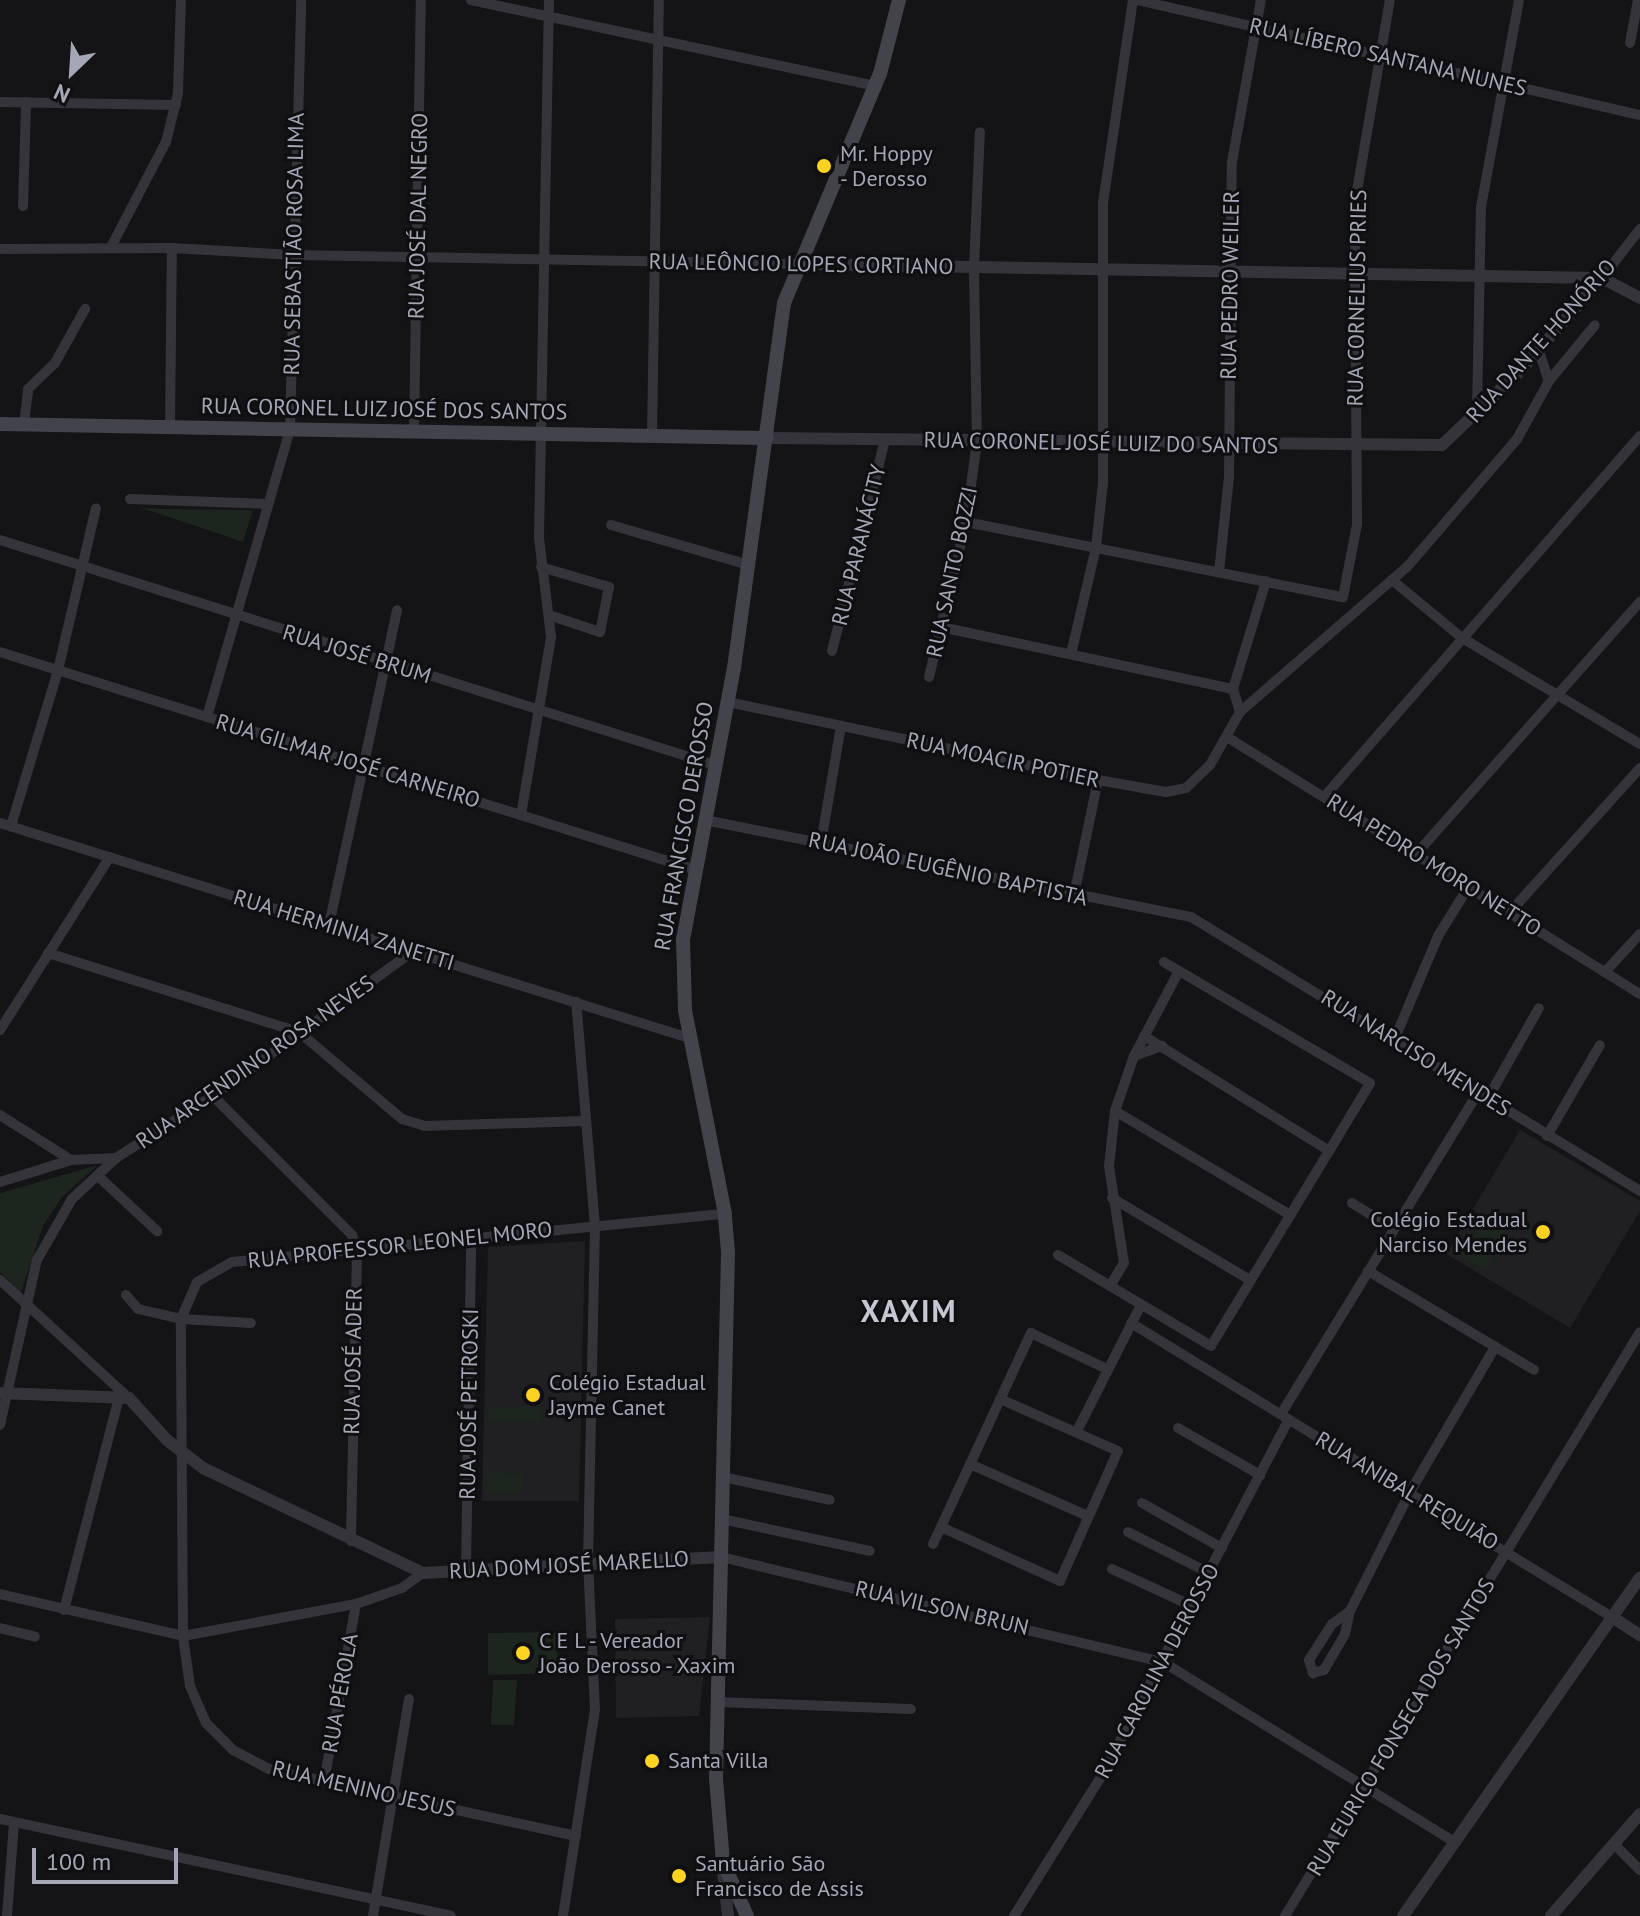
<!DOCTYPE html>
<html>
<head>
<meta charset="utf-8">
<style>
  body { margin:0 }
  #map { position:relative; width:1640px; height:1916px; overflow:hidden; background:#141315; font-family:"PT Sans",sans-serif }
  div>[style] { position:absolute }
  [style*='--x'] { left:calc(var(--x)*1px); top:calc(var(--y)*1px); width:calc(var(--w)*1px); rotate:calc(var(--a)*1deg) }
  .built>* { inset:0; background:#201f22 }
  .green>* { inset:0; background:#1d251f }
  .minor>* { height:10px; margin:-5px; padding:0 5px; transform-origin:5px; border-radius:5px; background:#34343a }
  .tertiary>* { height:12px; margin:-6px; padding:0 6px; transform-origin:6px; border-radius:6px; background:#34343a }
  .secondary>* { height:14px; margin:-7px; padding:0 7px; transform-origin:7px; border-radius:7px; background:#42434b }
  .dots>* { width:22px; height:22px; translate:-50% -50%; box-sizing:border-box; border:4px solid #0f0e10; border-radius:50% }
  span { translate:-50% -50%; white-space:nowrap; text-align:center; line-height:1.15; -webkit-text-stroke:6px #0f0e10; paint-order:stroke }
  .street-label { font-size:22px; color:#a4a7b6 }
  .poi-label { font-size:22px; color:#a4a7b6 }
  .left { translate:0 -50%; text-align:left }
  .right { translate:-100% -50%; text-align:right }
  .district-label { font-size:30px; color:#c5c7d2; font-weight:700; letter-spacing:2px }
  .north { position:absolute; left:32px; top:32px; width:80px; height:80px; -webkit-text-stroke:6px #0f0e10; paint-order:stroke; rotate:205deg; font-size:22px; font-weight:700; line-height:32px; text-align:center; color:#a4a7b6 }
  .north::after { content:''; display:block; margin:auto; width:28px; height:36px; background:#a4a7b6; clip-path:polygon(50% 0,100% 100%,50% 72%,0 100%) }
  .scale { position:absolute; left:32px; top:1848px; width:146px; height:36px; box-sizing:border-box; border:4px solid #a4a7b6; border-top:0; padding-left:10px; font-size:24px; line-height:28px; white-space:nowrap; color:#a4a7b6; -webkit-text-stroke:6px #0f0e10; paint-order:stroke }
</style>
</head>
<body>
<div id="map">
  <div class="built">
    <i style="clip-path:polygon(1520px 1130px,1640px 1201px,1640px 1211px,1570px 1328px,1446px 1254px)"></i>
    <i style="clip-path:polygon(585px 1241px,579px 1501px,482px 1501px,488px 1247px)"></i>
    <i style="clip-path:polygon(710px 1617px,699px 1716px,616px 1718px,615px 1619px)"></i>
  </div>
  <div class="green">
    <i style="clip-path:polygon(142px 508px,162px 509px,253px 510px,243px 542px)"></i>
    <i style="clip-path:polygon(98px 1165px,62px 1197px,43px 1226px,21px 1292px,0 1272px,0 1193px)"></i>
    <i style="clip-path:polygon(1486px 1217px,1508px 1231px,1484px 1270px,1461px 1257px)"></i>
    <i style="clip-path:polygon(488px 1407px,541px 1407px,541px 1422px,488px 1422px)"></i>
    <i style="clip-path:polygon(487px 1472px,522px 1473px,522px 1493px,486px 1493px)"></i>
    <i style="clip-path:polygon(557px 1632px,558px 1673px,488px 1675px,488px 1633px)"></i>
    <i style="clip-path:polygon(493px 1680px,517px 1680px,514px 1725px,491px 1725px)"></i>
  </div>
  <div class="minor">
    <i style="--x:471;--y:0;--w:412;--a:12"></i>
    <i style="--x:1137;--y:0;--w:516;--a:12.88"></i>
    <i style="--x:1630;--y:43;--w:44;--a:-79.5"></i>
    <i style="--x:0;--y:102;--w:176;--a:1"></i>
    <i style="--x:23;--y:206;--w:104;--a:-88.3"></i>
    <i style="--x:111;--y:247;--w:119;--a:-62.4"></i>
    <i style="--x:166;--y:142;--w:50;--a:-76.2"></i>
    <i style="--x:178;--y:93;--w:93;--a:-88.2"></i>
    <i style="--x:0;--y:249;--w:172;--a:-0.3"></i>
    <i style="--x:172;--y:248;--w:122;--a:3.3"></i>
    <i style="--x:294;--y:255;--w:505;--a:1.02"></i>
    <i style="--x:1602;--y:278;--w:62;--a:-52.2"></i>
    <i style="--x:1539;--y:351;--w:32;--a:72"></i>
    <i style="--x:1477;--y:411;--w:204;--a:-88.9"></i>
    <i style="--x:1481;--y:207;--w:210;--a:-79.6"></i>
    <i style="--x:24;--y:424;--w:35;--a:-83"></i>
    <i style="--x:28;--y:389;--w:37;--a:-44"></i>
    <i style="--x:55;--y:363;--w:62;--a:-60.9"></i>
    <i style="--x:170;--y:427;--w:179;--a:-89.4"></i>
    <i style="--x:414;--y:431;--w:431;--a:-89.1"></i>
    <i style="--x:652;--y:436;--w:436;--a:-89.1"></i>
    <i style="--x:130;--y:499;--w:137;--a:2.1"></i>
    <i style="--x:966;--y:522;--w:384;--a:11.3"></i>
    <i style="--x:1343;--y:597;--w:74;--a:-79.1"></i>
    <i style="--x:1357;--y:524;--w:322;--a:-90.4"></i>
    <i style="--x:1355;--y:202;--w:205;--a:-80.2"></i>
    <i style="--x:611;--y:525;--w:144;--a:16.2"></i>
    <i style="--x:0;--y:540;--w:750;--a:17.47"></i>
    <i style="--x:541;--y:567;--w:71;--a:16.4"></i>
    <i style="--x:609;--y:587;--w:46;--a:101.3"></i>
    <i style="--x:600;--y:632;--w:54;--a:-161.6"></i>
    <i style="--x:1219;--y:572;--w:96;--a:-84"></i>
    <i style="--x:1229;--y:477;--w:315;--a:-89.5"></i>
    <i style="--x:1232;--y:162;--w:165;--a:-79.9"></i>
    <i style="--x:1392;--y:580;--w:91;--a:39.6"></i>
    <i style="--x:1462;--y:638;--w:207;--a:30.8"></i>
    <i style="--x:941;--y:627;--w:299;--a:12"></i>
    <i style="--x:832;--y:651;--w:218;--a:-75.9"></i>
    <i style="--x:0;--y:652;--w:729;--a:17.39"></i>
    <i style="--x:1071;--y:654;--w:110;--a:-76.8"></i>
    <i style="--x:1096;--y:547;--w:64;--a:-83.8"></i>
    <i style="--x:1103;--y:483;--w:280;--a:-90"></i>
    <i style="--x:1103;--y:203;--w:205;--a:-81.6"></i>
    <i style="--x:929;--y:677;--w:159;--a:-76.6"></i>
    <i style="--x:966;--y:522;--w:81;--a:-82.2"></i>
    <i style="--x:977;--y:442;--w:175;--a:-91"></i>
    <i style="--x:974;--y:267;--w:135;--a:-87.5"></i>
    <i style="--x:728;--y:702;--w:378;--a:11.9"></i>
    <i style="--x:1098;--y:780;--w:69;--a:10"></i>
    <i style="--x:1166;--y:792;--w:20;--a:-11"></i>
    <i style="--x:1186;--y:788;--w:33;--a:-44"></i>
    <i style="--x:1210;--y:765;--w:61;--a:-60.5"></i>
    <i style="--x:1240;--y:712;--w:221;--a:-41"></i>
    <i style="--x:1407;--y:567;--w:169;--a:-49.3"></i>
    <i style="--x:1517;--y:439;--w:66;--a:-61.1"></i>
    <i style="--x:1549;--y:381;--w:72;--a:-50.6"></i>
    <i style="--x:1240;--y:712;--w:24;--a:-107"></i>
    <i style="--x:1233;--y:689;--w:113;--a:-73"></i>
    <i style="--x:207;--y:717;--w:300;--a:-73.9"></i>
    <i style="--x:290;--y:429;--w:429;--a:-88.5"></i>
    <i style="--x:1227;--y:737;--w:486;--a:31.9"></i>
    <i style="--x:1324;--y:797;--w:480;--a:-48.8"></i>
    <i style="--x:521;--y:815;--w:181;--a:-80.4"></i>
    <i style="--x:551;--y:637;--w:100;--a:-96.9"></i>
    <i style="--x:539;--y:538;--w:538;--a:-88.94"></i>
    <i style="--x:705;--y:820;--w:496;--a:11.3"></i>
    <i style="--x:1191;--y:917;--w:526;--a:31.39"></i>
    <i style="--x:0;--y:823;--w:722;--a:17.33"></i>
    <i style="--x:11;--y:826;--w:163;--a:-73.2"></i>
    <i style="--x:58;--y:670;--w:166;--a:-76.8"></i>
    <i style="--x:821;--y:843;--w:119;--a:-80.3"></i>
    <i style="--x:1417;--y:853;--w:336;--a:-48.4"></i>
    <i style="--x:1074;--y:895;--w:117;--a:-78.2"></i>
    <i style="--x:1510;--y:912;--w:194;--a:-47.9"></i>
    <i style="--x:329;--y:925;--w:322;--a:-77.8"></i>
    <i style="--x:48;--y:953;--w:263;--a:17.5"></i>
    <i style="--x:299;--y:1032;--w:135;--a:40.2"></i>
    <i style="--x:402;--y:1119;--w:24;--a:17"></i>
    <i style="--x:425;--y:1126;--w:160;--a:-1.8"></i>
    <i style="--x:1605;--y:972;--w:52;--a:-47.4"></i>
    <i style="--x:0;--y:1030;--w:205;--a:-57.6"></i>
    <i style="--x:1144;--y:1036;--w:216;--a:31.8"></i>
    <i style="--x:1395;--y:1038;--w:111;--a:-67.1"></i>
    <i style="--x:1438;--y:936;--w:59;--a:-58.2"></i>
    <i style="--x:1134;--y:1056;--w:30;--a:-20"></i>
    <i style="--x:213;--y:1096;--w:197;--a:45"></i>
    <i style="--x:352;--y:1235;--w:17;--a:73"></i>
    <i style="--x:357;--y:1251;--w:290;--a:91.2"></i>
    <i style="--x:1488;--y:1098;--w:103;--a:-60.5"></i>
    <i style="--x:1115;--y:1111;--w:204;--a:30.7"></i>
    <i style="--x:0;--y:1115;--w:84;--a:32.4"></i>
    <i style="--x:1547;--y:1136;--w:105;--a:-59.8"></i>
    <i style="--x:98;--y:1176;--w:81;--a:43"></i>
    <i style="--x:0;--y:1182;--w:74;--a:-17.2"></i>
    <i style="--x:71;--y:1160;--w:45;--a:-2.5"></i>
    <i style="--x:116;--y:1158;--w:115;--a:-32.6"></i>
    <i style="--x:213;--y:1096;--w:247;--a:-35.9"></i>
    <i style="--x:1112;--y:1198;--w:161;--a:30.7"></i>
    <i style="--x:1352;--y:1203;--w:49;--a:31.8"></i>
    <i style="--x:1058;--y:1255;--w:178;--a:30.7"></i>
    <i style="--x:1211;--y:1346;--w:307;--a:-58.8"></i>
    <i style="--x:1370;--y:1083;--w:239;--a:-149.6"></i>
    <i style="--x:1368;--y:1271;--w:193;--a:30.8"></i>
    <i style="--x:0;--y:1280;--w:175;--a:42.5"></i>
    <i style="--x:1110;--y:1286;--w:27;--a:-59"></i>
    <i style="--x:1124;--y:1263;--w:98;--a:-98.8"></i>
    <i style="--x:1109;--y:1166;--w:55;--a:-83.8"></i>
    <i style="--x:1115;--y:1111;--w:58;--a:-70.9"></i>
    <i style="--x:1134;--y:1056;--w:96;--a:-62.1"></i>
    <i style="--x:126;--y:1295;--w:18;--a:49"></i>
    <i style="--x:138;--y:1309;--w:44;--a:13.1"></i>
    <i style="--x:181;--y:1319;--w:70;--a:3.3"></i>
    <i style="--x:1131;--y:1323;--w:567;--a:31.45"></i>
    <i style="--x:1281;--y:1414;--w:377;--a:-58.5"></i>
    <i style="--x:0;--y:1425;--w:169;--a:-77.4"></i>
    <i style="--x:37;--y:1260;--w:70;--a:-60.2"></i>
    <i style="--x:72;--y:1199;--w:60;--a:-43"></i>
    <i style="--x:1178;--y:1428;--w:95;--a:29.8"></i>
    <i style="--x:1077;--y:1431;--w:141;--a:-63.1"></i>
    <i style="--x:970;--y:1464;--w:129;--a:23.8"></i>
    <i style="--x:723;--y:1477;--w:109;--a:12.1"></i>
    <i style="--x:1142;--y:1503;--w:92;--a:29.4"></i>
    <i style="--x:722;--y:1519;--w:151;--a:12.2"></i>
    <i style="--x:941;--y:1527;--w:131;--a:24.4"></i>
    <i style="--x:1060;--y:1581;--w:142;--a:-66"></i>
    <i style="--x:1118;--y:1451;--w:129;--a:-156.2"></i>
    <i style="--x:1128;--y:1532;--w:91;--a:26.8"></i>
    <i style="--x:933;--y:1544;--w:233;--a:-65.1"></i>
    <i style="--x:1031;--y:1333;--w:84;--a:25.3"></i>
    <i style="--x:721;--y:1557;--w:454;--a:13.4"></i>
    <i style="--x:1163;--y:1662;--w:344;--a:31.7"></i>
    <i style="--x:1112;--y:1569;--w:88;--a:24.8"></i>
    <i style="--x:466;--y:1570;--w:332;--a:-89.1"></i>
    <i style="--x:0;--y:1594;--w:188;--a:12.9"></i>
    <i style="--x:183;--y:1636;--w:176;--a:-10.5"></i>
    <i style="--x:356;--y:1604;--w:49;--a:-19.2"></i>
    <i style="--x:402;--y:1588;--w:26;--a:-36"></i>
    <i style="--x:64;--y:1610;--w:219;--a:-75.5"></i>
    <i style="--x:1350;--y:1611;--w:22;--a:144"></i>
    <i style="--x:1332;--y:1624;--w:43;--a:122.6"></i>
    <i style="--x:1309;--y:1660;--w:14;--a:73"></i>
    <i style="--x:1313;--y:1673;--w:11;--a:-15"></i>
    <i style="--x:1324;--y:1670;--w:42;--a:-59.7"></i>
    <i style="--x:1345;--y:1634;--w:24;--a:-78"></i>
    <i style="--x:1350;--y:1611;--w:133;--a:-63.2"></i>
    <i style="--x:1410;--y:1492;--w:168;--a:-59.6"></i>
    <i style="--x:0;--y:1628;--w:36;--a:14"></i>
    <i style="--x:718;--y:1702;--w:193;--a:2.1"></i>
    <i style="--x:324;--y:1782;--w:181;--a:-79.8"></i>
    <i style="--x:0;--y:1819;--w:461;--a:12.1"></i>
    <i style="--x:576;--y:1836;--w:314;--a:-167.7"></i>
    <i style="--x:269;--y:1769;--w:41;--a:-152.2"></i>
    <i style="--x:233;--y:1750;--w:38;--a:-135"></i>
    <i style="--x:206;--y:1723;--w:40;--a:-113.4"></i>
    <i style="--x:190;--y:1686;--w:50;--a:-98"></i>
    <i style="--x:183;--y:1636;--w:317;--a:-90.4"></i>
    <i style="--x:181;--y:1319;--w:40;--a:-66.6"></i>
    <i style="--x:197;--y:1282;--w:40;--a:-29.7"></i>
    <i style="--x:232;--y:1262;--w:495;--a:-5.6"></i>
    <i style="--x:1614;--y:1844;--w:37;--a:45"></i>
    <i style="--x:7;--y:1916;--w:94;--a:-85.7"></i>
    <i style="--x:373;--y:1916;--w:220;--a:-80.6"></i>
    <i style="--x:563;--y:1916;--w:208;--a:-81.2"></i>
    <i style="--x:595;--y:1710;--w:149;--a:-92.7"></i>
    <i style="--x:588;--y:1561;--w:335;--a:-88.8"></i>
    <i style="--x:595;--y:1226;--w:225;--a:-94.8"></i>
    <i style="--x:1014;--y:1916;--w:164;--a:-58"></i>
    <i style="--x:1101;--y:1777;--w:404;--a:-62.3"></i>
    <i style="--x:1285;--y:1916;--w:683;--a:-58.71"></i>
  </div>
  <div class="tertiary">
    <i style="--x:799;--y:264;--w:803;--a:1"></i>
    <i style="--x:1602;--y:278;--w:43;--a:27.8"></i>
    <i style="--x:767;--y:438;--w:675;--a:0.59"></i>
    <i style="--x:1442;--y:445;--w:108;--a:-43.5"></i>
    <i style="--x:1520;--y:371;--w:124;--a:-48.6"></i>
    <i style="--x:0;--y:1393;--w:129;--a:2.2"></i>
    <i style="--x:129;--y:1398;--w:57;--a:47.9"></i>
    <i style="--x:167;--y:1440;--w:46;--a:37.9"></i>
    <i style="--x:203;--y:1468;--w:244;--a:25.5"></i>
    <i style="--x:423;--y:1573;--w:298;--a:-3.1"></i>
    <i style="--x:1615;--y:1619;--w:30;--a:33"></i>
    <i style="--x:723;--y:1870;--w:46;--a:83.8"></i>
    <i style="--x:1403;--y:1916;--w:413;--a:-55"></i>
    <i style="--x:1551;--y:1916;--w:135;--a:-48.9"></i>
  </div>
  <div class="secondary">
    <i style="--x:0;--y:424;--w:767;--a:1.05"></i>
    <i style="--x:747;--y:1916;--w:59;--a:-114"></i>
    <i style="--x:723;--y:1862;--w:84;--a:-94.8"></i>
    <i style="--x:716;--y:1778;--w:526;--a:-88.69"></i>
    <i style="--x:728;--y:1252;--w:38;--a:-95"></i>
    <i style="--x:725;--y:1214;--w:208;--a:-101.1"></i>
    <i style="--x:685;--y:1010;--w:70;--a:-91.6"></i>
    <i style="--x:683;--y:940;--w:277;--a:-79.4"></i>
    <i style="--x:734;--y:668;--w:368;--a:-82.2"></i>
    <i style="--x:784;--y:303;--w:248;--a:-67.3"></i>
    <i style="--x:880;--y:74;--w:76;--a:-75.6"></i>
  </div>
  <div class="dots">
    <i style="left:824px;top:166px;background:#fdd323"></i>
    <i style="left:1543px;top:1232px;background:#fdd323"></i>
    <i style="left:533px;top:1395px;background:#fdd323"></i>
    <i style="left:523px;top:1653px;background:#fdd323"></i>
    <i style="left:652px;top:1761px;background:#fdd323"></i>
    <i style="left:679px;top:1876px;background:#fdd323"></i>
  </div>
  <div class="street-label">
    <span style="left:1388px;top:57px;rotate:13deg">RUA LÍBERO SANTANA NUNES</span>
    <span style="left:418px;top:216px;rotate:-89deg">RUA JOSÉ DAL NEGRO</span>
    <span style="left:294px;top:244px;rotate:-89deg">RUA SEBASTIÃO ROSA LIMA</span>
    <span style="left:801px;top:264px;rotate:1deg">RUA LEÔNCIO LOPES CORTIANO</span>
    <span style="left:1230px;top:285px;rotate:-89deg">RUA PEDRO WEILER</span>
    <span style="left:1357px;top:298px;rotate:-89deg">RUA CORNELIUS PRIES</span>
    <span style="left:1541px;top:341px;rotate:-48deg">RUA DANTE HONÓRIO</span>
    <span style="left:384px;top:409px;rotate:1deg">RUA CORONEL LUIZ JOSÉ DOS SANTOS</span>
    <span style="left:1101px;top:443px;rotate:1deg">RUA CORONEL JOSÉ LUIZ DO SANTOS</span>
    <span style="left:859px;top:545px;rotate:-76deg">RUA PARANÁCITY</span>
    <span style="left:952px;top:572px;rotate:-78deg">RUA SANTO BOZZI</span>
    <span style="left:357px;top:654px;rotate:17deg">RUA JOSÉ BRUM</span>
    <span style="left:1003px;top:760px;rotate:12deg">RUA MOACIR POTIER</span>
    <span style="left:348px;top:761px;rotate:17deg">RUA GILMAR JOSÉ CARNEIRO</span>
    <span style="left:684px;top:826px;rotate:-80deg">RUA FRANCISCO DEROSSO</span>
    <span style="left:1434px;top:865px;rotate:32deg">RUA PEDRO MORO NETTO</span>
    <span style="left:948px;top:869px;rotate:12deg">RUA JOÃO EUGÊNIO BAPTISTA</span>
    <span style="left:344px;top:930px;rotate:17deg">RUA HERMINIA ZANETTI</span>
    <span style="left:1416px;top:1053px;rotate:32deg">RUA NARCISO MENDES</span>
    <span style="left:255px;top:1062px;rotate:-35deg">RUA ARCENDINO ROSA NEVES</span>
    <span style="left:400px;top:1245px;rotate:-6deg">RUA PROFESSOR LEONEL MORO</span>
    <span style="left:353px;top:1361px;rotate:-89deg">RUA JOSÉ ADER</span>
    <span style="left:469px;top:1404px;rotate:-89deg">RUA JOSÉ PETROSKI</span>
    <span style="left:1407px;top:1491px;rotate:31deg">RUA ANIBAL REQUIÃO</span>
    <span style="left:569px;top:1565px;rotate:-3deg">RUA DOM JOSÉ MARELLO</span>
    <span style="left:942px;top:1608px;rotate:13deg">RUA VILSON BRUN</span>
    <span style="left:1157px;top:1671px;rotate:-62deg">RUA CAROLINA DEROSSO</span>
    <span style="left:340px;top:1693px;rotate:-80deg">RUA PÉROLA</span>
    <span style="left:1401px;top:1727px;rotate:-59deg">RUA EURICO FONSECA DOS SANTOS</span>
    <span style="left:364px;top:1789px;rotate:13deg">RUA MENINO JESUS</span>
  </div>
  <div class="poi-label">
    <span class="left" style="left:840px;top:166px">Mr. Hoppy<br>- Derosso</span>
    <span class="right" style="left:1527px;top:1232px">Colégio Estadual<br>Narciso Mendes</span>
    <span class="left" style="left:549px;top:1395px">Colégio Estadual<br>Jayme Canet</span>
    <span class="left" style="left:539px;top:1653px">C E L - Vereador<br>João Derosso - Xaxim</span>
    <span class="left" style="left:668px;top:1761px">Santa Villa</span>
    <span class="left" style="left:695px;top:1876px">Santuário São<br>Francisco de Assis</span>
  </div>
  <div class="district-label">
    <span style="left:909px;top:1311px">XAXIM</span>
  </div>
  <div class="north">N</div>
  <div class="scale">100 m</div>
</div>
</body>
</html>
